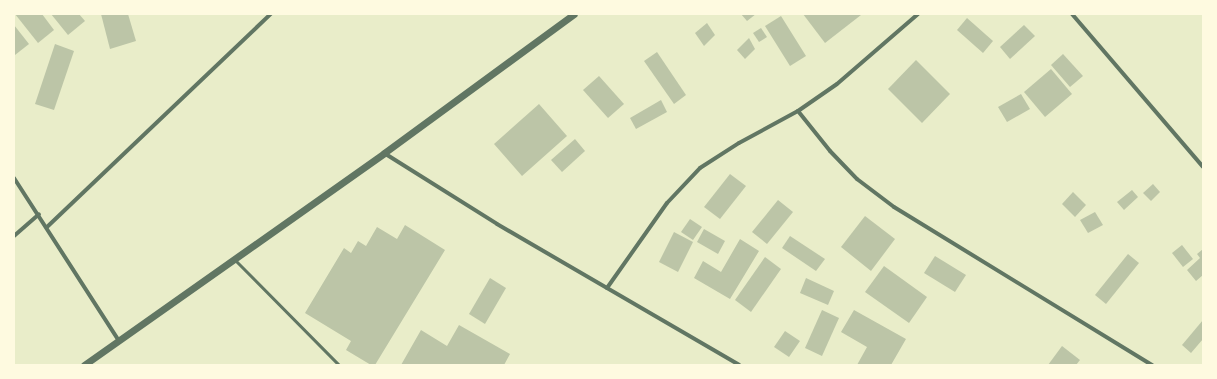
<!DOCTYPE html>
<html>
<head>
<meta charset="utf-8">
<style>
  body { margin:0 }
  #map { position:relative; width:1217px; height:379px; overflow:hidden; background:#e9edc9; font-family:"Asap Condensed",sans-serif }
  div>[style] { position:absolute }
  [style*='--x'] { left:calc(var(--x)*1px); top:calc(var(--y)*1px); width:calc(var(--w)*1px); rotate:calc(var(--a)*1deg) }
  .building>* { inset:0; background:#bcc5a7 }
  .service>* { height:3px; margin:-1.5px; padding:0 1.5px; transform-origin:1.5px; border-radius:1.5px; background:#617663 }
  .minor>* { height:4px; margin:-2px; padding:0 2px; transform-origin:2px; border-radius:2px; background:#617663 }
  .tertiary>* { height:7px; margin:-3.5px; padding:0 3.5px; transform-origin:3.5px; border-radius:3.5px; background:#617663 }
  span { translate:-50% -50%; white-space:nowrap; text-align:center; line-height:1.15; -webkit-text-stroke:3px #fefae0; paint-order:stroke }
  .frame { position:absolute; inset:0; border:15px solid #fefae0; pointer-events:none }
</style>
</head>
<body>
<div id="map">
  <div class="building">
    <i style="clip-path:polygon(15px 14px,42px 14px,54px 30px,38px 43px)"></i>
    <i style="clip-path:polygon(51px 14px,79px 14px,85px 21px,68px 35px)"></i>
    <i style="clip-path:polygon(101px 14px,128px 14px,136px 41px,110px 49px)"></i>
    <i style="clip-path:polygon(741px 14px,756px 14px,747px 21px)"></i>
    <i style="clip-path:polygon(803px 14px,861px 14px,861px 15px,825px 43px)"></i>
    <i style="clip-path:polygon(781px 16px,806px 56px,790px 66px,765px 26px)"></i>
    <i style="clip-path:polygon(967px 18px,993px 41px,983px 53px,957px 30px)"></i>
    <i style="clip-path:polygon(707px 23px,715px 35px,704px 46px,695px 33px)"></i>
    <i style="clip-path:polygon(14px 25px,29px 44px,15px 55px,14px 54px)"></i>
    <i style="clip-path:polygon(1024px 25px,1035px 36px,1010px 59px,1000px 47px)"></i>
    <i style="clip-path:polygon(761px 28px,767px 37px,759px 42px,753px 33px)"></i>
    <i style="clip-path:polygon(749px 38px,755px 49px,745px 59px,737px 50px)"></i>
    <i style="clip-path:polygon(55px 44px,74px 51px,54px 110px,35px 104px)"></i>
    <i style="clip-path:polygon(657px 52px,686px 95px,674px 104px,644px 61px)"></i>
    <i style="clip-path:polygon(1063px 54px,1083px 76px,1070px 87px,1051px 65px)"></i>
    <i style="clip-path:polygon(916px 60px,950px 94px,922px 123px,888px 89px)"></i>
    <i style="clip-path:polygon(1051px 69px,1072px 94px,1045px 117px,1024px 92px)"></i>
    <i style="clip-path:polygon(599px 76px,624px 104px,608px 118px,583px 90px)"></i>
    <i style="clip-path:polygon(1021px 94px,1030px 109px,1007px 122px,998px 107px)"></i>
    <i style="clip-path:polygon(661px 100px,667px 112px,636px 129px,630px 118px)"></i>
    <i style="clip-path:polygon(539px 104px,567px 136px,522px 176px,494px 144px)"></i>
    <i style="clip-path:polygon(575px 139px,585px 151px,562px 172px,551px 160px)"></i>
    <i style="clip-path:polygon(730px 174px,746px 186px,720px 219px,704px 207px)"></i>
    <i style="clip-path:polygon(1153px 184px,1160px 192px,1151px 201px,1143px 193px)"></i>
    <i style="clip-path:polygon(1132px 190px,1138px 197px,1124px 210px,1117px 202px)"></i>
    <i style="clip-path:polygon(1073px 192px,1086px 205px,1075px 217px,1062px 204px)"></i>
    <i style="clip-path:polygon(778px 200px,793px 212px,767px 244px,752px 232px)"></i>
    <i style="clip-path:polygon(1095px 212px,1103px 225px,1088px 233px,1080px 220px)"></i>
    <i style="clip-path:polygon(865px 216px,895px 239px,871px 271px,841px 247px)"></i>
    <i style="clip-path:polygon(690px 219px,702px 227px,693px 240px,681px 232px)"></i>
    <i style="clip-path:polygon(405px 225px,445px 250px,375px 365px,371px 365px,346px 350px,351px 341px,305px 313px,344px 248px,351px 253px,358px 241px,366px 246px,377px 227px,397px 239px)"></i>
    <i style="clip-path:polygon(704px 229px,725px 241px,718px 254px,697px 242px)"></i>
    <i style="clip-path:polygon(674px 232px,693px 242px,678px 272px,659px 262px)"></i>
    <i style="clip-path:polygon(790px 236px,825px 259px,816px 271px,782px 248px)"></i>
    <i style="clip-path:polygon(740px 239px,759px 251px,730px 299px,694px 278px,703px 261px,721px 272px)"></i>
    <i style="clip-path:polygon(1182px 245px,1193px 259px,1183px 267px,1172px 253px)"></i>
    <i style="clip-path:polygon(1203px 249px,1203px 275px,1196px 281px,1187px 270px,1200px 258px,1197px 254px)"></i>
    <i style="clip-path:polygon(1128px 254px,1139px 263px,1106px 304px,1095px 295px)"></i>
    <i style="clip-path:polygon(935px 256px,966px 275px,955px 292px,924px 273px)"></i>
    <i style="clip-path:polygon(765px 257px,781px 269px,751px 312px,735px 300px)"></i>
    <i style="clip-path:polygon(884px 266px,927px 297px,909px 323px,865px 292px)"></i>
    <i style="clip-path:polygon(490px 278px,506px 288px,485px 324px,469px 314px)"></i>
    <i style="clip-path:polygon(806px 278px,834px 291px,828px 305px,800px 293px)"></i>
    <i style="clip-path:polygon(822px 310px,839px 318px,822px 356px,805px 348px)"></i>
    <i style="clip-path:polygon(854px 310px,906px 339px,891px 365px,857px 365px,867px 347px,841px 332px)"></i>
    <i style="clip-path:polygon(1203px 320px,1203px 339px,1191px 353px,1182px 345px)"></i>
    <i style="clip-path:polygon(459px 325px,510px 354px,504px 365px,401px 365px,421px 330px,447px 346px)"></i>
    <i style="clip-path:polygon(785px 331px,800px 341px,789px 357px,774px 347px)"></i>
    <i style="clip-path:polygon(1062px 346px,1080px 360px,1076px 365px,1048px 365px)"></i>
  </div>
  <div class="service">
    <i style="--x:234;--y:259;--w:149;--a:45.3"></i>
  </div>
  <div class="minor">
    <i style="--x:1072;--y:14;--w:201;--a:49.4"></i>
    <i style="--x:798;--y:111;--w:51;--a:51.3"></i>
    <i style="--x:830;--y:151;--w:39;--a:46"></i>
    <i style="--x:857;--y:179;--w:46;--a:37.1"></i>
    <i style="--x:894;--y:207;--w:303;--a:31.5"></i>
    <i style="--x:384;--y:153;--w:133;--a:32.1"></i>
    <i style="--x:497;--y:224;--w:280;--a:30.2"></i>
    <i style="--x:14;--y:178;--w:194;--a:57.2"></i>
    <i style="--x:47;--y:227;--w:309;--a:-43.6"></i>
    <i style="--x:14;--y:236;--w:33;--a:-41"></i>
    <i style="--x:607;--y:288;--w:104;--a:-54.8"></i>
    <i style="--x:667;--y:203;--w:48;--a:-46.7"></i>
    <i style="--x:700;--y:168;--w:46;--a:-32.7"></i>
    <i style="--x:739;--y:143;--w:67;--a:-28.5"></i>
    <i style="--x:798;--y:111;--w:47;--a:-34.7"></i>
    <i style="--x:837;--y:84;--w:107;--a:-40.8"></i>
  </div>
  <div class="tertiary">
    <i style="--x:84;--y:365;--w:367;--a:-35.2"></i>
    <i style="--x:384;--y:153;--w:235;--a:-36.2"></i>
  </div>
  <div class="frame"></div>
</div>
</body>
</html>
